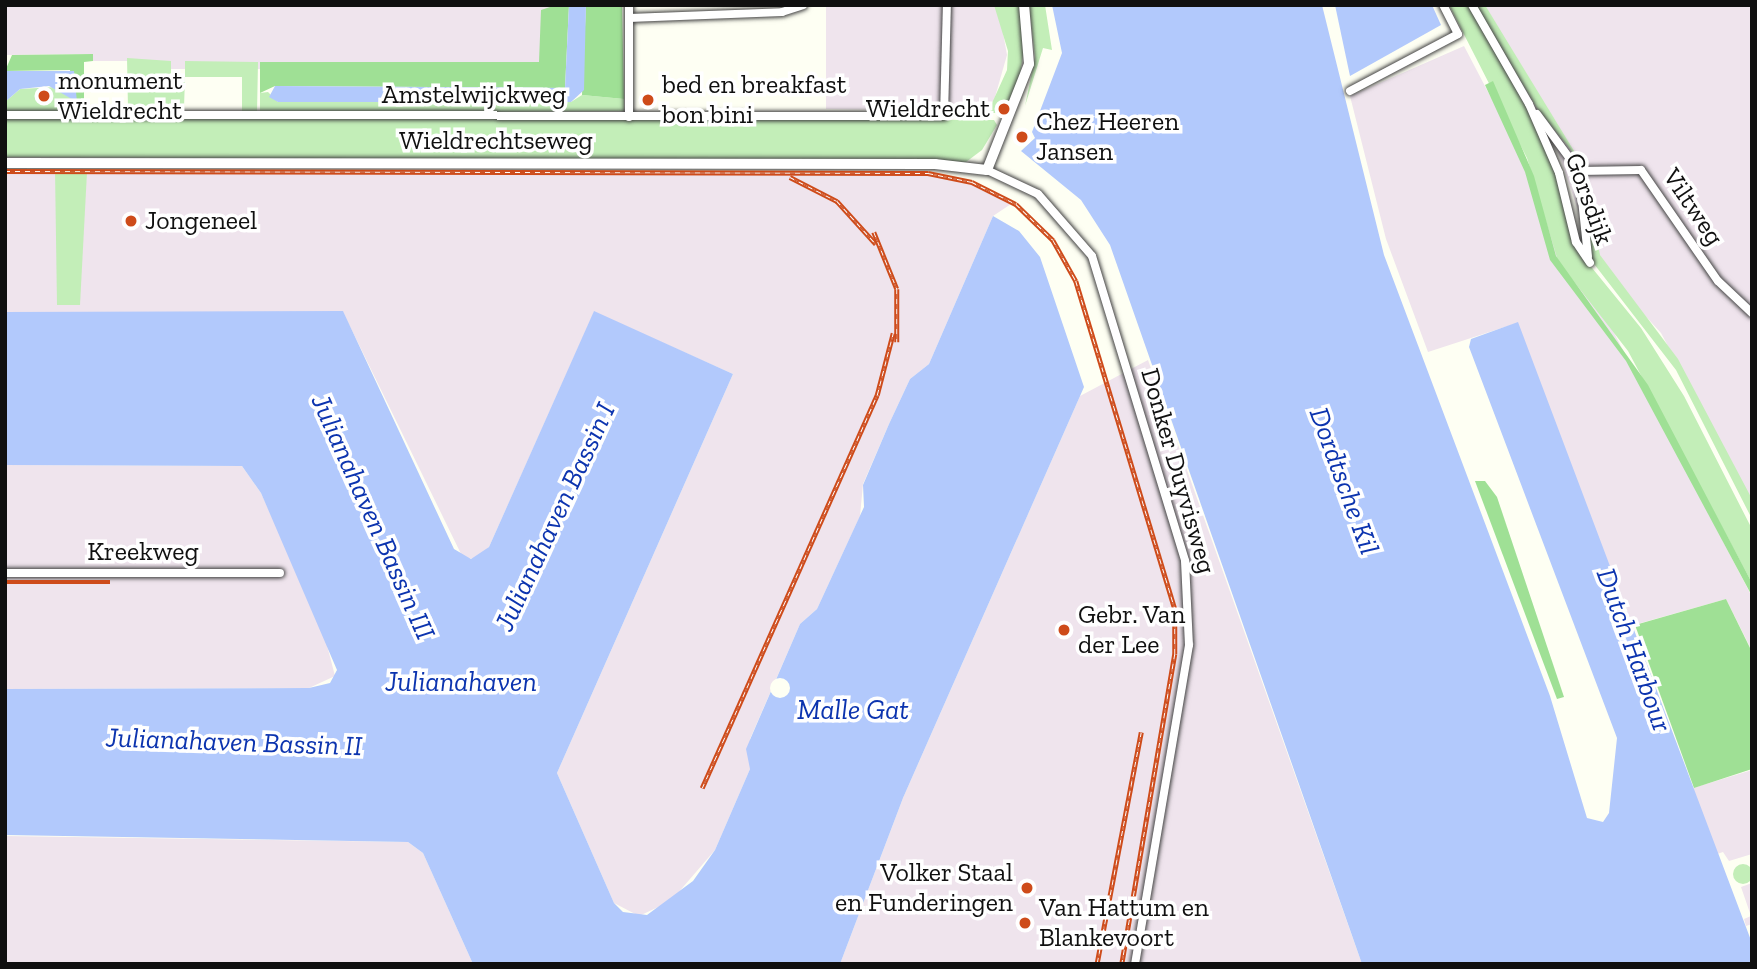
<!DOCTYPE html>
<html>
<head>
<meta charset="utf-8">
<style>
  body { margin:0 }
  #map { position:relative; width:1757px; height:969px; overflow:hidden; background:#fefff3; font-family:"Zilla Slab",serif }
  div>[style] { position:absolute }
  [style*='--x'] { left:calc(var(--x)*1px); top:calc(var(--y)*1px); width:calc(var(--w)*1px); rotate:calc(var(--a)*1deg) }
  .industrial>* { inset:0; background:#efe4ed }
  .green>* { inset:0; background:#c3eeb8 }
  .round { border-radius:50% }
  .forest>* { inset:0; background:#9fe095 }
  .water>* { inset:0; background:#b2c9fc }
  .pier>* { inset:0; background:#fefff3 }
  .roads { filter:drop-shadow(0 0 2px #434343) drop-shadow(0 0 2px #434343) }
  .minor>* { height:8px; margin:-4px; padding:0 4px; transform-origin:4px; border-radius:4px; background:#fff }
  .tertiary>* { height:10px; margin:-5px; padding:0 5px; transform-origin:5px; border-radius:5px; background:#fff }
  .rail>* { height:4.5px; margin-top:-2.25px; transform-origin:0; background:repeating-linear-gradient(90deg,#fff 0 5px,#ce4b1a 0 10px); box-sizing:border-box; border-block:2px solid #ce4b1a }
  .dots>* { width:19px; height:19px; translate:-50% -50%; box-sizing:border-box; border:4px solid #fff; border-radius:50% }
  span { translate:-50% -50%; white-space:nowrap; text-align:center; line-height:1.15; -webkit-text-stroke:7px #fff; paint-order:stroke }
  .poi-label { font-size:26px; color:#101010 }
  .left { translate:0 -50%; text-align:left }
  .right { translate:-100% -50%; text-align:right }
  .street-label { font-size:26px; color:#101010 }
  .water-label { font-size:28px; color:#0c34af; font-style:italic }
  .frame { position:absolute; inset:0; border:7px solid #101010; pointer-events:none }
</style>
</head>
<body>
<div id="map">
  <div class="industrial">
    <i style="clip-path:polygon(5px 5px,562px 5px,560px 69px,154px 69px,154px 61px,93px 61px,93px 54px,5px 55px)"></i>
    <i style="clip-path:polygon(826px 5px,998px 5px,1007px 55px,993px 104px,949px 111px,826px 109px)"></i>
    <i style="clip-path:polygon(1465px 5px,1752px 5px,1752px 502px,1661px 333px,1596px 262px,1557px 149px)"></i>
    <i style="clip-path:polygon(1464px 46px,1750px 593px,1752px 651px,1726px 599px,1623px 628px,1514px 324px,1428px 352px,1386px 239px,1350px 96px)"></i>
    <i style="clip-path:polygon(5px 171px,914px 173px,966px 180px,1014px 202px,993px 216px,929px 364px,910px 379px,889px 424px,863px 484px,860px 516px,817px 609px,800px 624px,750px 739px,750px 769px,715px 850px,671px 901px,639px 916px,614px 903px,557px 773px,733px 374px,594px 312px,489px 547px,476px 559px,463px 558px,343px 312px,5px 313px)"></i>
    <i style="clip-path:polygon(1148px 360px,1362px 964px,840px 964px,903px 798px,1080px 396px)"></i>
    <i style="clip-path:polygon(5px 465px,242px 466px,261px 493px,323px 630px,335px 676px,309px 688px,5px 689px)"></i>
    <i style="clip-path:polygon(1752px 770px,1752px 854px,1729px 861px,1723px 852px,1717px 854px,1693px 788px)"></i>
    <i style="clip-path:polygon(5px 836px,408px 842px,423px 853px,473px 964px,5px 964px)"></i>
    <i style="clip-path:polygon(1752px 883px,1752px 924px,1746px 926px,1744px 919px,1751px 916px,1741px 887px)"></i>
  </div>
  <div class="green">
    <i style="clip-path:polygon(994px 5px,1019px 5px,1025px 43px,1018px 87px,1003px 113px,952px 113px,951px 106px,965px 103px,992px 103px,1007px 70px,1008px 51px)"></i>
    <i style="clip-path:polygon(1029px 5px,1045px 5px,1052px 50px,1043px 48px,1025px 106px,1035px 57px)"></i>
    <i style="clip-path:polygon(1449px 5px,1470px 5px,1525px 97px,1552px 160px,1575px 247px,1641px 328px,1684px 396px,1752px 529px,1752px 583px,1628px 351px,1558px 261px,1527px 158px)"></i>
    <i style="clip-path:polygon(1476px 5px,1485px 5px,1582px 164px,1536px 107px)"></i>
    <i style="clip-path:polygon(127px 58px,171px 61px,171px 77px,185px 77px,185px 61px,258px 62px,257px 113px,242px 113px,242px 77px,185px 77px,184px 108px,128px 109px)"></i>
    <i style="clip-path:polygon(56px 87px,77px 102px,77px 112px,5px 112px,5px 102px,20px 89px)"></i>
    <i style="clip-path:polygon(268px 92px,278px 102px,571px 102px,582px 95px,624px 99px,624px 111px,260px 113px,260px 93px)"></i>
    <i style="clip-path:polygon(5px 118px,994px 120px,997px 125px,982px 150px,966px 162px,5px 157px)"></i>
    <i style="clip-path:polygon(55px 170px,87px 172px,80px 305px,57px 305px)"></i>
    <i style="clip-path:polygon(1587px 190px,1600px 255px,1678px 359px,1752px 499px,1752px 519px,1676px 370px,1591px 260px,1580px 191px)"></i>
    <i class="round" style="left:1733px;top:864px;width:20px;height:20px"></i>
  </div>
  <div class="forest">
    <i style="clip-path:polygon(556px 5px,569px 5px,565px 88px,275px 86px,260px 93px,260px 62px,539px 62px,541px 10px)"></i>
    <i style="clip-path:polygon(586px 5px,622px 5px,624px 99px,582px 95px)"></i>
    <i style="clip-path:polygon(93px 54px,93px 61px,84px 62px,84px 112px,77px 112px,70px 70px,5px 71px,12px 55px)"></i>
    <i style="clip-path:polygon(1493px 81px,1534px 176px,1556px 256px,1648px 385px,1752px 583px,1752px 596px,1626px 361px,1550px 260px,1525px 172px,1485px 85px)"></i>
    <i style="clip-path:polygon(1475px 481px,1485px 481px,1497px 497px,1564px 697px,1557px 699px)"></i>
    <i style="clip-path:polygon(1726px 599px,1752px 652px,1752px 769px,1694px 788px,1635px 625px)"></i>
  </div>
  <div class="water">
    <i style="clip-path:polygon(569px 5px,586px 5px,584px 90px,571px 102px,278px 102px,269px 97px,275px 86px,565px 88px)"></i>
    <i style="clip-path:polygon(1052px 5px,1322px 5px,1384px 255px,1550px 696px,1587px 818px,1603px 822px,1609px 813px,1617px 738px,1469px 347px,1471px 339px,1518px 322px,1752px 943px,1752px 964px,1362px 964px,1110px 245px,1081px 200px,1021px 151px,1035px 138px,1032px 132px,1062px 53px)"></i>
    <i style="clip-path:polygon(1335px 5px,1432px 5px,1441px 25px,1350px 76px)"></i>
    <i style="clip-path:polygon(5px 71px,74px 71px,77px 102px,49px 86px,20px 89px,5px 102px)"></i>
    <i style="clip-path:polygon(993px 216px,1019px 231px,1040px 257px,1084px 387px,903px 798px,840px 964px,473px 964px,423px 853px,408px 842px,5px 835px,5px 689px,309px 688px,330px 683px,337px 670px,261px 493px,242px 466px,5px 465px,5px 312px,343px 311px,454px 549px,471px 559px,489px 547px,594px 311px,733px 374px,557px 773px,614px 903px,623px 912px,647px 915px,693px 881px,715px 850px,750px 769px,746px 749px,800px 624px,817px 609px,864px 507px,863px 485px,889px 424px,910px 379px,929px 364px)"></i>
  </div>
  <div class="pier">
    <i class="round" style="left:770px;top:678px;width:20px;height:20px"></i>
  </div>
  <div class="roads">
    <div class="minor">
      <i style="--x:1472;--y:5;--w:114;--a:60.1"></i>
      <i style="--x:1529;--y:104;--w:75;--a:66.5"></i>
      <i style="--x:1559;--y:173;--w:71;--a:76.2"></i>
      <i style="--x:1576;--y:242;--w:25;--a:56"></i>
      <i style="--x:629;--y:18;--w:153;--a:-2.2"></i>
      <i style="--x:782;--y:12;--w:22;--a:-18"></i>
      <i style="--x:1350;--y:91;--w:122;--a:-27.8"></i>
      <i style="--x:1458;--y:34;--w:33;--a:-117"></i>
      <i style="--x:1537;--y:114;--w:71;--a:53.6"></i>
      <i style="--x:1579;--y:171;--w:86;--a:84"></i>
      <i style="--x:5;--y:115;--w:939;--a:0.06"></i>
      <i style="--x:944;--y:116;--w:111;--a:-88.5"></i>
      <i style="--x:629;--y:117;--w:112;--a:-90"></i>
      <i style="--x:987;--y:170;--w:56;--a:25.2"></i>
      <i style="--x:1038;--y:194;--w:82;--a:48.9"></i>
      <i style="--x:1092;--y:256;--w:319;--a:73"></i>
      <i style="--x:1185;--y:561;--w:84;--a:87.3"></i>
      <i style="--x:1189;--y:645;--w:324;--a:99.6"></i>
      <i style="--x:1579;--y:171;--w:62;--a:-0.9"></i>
      <i style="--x:1641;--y:170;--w:135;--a:55.3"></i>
      <i style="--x:1718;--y:281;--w:47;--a:43.3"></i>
      <i style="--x:5;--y:573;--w:275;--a:0"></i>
    </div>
    <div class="tertiary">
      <i style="--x:5;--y:163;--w:930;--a:0.06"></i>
      <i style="--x:935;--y:164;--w:52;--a:6.6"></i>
      <i style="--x:987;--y:170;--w:114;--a:-68.4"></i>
      <i style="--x:1029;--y:64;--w:59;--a:-94.8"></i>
    </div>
  </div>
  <div class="rail">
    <i style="--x:5;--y:171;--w:923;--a:0.12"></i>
    <i style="--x:928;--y:173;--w:45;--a:11.6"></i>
    <i style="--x:972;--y:182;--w:49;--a:26.6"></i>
    <i style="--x:1016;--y:204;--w:52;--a:44.2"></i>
    <i style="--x:1053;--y:240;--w:47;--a:60.7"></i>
    <i style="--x:1076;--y:281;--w:343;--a:73.2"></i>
    <i style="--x:1175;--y:609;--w:45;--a:90"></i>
    <i style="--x:1175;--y:654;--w:314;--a:99.7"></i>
    <i style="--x:790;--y:177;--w:53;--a:27.1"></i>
    <i style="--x:837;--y:201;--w:58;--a:47.8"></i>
    <i style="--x:874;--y:232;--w:61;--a:68"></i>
    <i style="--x:897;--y:289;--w:53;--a:90"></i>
    <i style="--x:5;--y:582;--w:105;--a:0"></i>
    <i style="--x:702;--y:788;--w:430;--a:-66"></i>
    <i style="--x:877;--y:395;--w:64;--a:-75.5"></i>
    <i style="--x:1097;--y:963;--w:235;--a:-79.2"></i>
  </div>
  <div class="dots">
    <i style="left:44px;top:96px;background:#ce4b1a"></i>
    <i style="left:648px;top:100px;background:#ce4b1a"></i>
    <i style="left:1004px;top:109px;background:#ce4b1a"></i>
    <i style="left:1022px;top:137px;background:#ce4b1a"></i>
    <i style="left:131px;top:221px;background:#ce4b1a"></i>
    <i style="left:1064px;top:630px;background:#ce4b1a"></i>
    <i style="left:1027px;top:888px;background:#ce4b1a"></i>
    <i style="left:1025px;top:923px;background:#ce4b1a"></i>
  </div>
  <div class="poi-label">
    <span class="left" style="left:58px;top:96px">monument<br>Wieldrecht</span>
    <span class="left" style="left:662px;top:100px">bed en breakfast<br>bon bini</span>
    <span class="right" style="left:990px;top:109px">Wieldrecht</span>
    <span class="left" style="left:1036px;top:137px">Chez Heeren<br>Jansen</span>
    <span class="left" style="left:145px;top:221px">Jongeneel</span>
    <span class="left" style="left:1078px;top:630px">Gebr. Van<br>der Lee</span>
    <span class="right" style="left:1013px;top:888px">Volker Staal<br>en Funderingen</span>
    <span class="left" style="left:1039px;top:923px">Van Hattum en<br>Blankevoort</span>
  </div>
  <div class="street-label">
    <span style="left:474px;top:95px">Amstelwijckweg</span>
    <span style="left:496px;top:141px">Wieldrechtseweg</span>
    <span style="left:1589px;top:199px;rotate:70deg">Gorsdijk</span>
    <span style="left:1693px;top:207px;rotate:56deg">Viltweg</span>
    <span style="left:1178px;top:471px;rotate:74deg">Donker Duyvisweg</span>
    <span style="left:143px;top:552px">Kreekweg</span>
  </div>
  <div class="water-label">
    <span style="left:1344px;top:481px;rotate:70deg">Dordtsche Kil</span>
    <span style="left:373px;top:517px;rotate:66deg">Julianahaven Bassin III</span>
    <span style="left:555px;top:517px;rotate:-65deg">Julianahaven Bassin I</span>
    <span style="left:1634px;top:650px;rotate:70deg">Dutch Harbour</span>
    <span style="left:461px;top:682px">Julianahaven</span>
    <span style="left:853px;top:710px">Malle Gat</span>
    <span style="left:234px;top:742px;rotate:2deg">Julianahaven Bassin II</span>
  </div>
  <div class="frame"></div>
</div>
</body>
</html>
